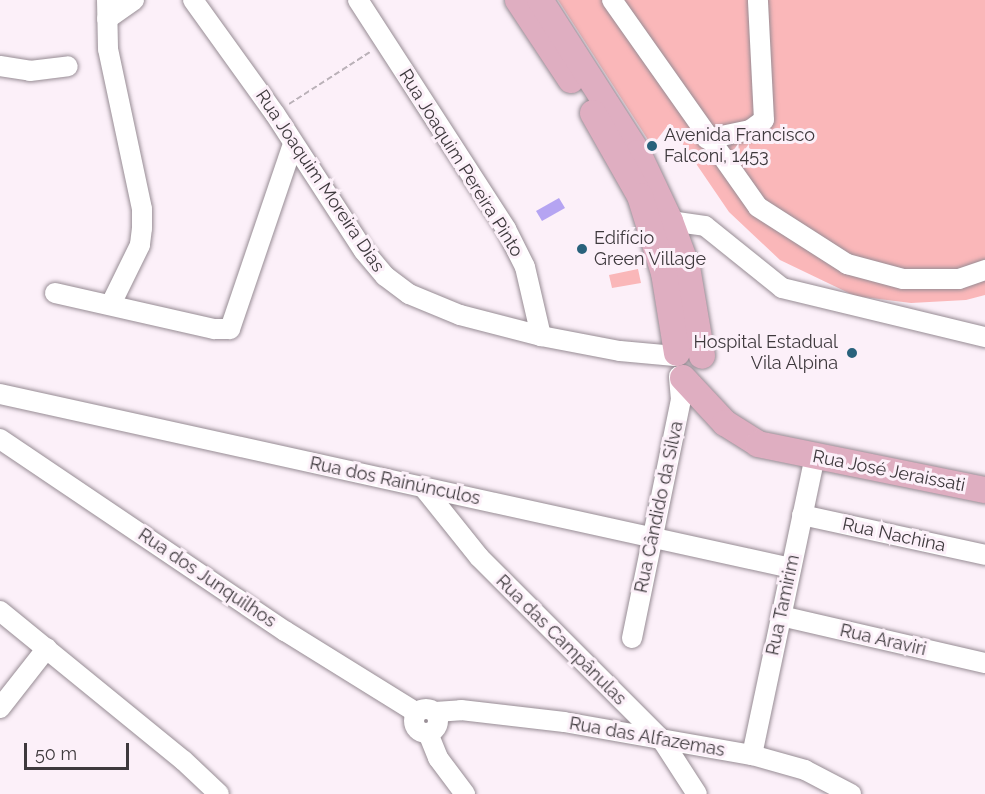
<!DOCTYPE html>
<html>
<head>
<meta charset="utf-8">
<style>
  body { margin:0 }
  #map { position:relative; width:985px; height:794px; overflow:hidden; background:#fcf0f9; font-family:Raleway,sans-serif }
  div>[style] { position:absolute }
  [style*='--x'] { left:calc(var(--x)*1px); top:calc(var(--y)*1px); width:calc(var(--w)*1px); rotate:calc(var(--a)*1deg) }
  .green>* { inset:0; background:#fab7b9 }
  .water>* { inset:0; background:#b5a4f2 }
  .path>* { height:2px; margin-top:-1px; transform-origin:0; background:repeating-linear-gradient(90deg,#bab1b8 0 6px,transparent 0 9px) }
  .roads { filter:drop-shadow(0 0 2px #978c94) drop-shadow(0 0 2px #978c94) }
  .minor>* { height:20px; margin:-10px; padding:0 10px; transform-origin:10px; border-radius:10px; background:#fff }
  .minor>.ring { margin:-10px; padding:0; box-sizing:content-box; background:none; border:20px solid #fff; border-radius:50% }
  .major>* { height:26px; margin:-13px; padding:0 13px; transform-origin:13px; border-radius:13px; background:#dfaec1 }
  .dots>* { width:16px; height:16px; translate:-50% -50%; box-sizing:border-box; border:3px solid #fcf0f9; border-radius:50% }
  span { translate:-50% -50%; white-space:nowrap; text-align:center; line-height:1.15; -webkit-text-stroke:6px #fcf0f9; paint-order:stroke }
  .poi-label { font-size:18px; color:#3e393d }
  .left { translate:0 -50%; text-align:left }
  .right { translate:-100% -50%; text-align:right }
  .street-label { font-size:18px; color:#3e393d }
  .scale { position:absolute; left:24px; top:743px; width:105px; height:27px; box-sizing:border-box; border:3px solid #3e393d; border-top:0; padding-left:8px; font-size:18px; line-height:21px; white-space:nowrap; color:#3e393d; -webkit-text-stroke:4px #fcf0f9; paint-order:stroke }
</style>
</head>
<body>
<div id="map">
  <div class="green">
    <i style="clip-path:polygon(558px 0,985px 0,985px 295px,966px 300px,911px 303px,855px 296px,780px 260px,729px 212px,669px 124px,652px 146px)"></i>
    <i style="clip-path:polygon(638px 269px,641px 283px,612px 288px,609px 275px)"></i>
  </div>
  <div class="water">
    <i style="clip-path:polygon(559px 198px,565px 208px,542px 221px,536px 211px)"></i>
  </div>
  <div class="path">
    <i style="--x:289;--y:104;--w:96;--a:-32.7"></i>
  </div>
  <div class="roads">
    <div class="minor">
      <i style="--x:107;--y:0;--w:49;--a:88.8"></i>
      <i style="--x:108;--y:49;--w:164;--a:78"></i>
      <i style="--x:142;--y:209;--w:19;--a:90"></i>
      <i style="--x:142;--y:228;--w:17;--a:97"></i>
      <i style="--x:140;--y:245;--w:66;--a:116.2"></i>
      <i style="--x:193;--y:0;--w:140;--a:54.3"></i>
      <i style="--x:275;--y:114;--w:163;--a:57"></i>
      <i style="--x:364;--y:251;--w:33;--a:50"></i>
      <i style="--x:385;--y:276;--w:30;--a:37"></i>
      <i style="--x:409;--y:294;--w:55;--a:22.4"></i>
      <i style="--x:460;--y:315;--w:84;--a:14.5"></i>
      <i style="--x:541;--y:336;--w:80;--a:10.8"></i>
      <i style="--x:620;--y:351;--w:55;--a:5.2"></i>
      <i style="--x:358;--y:0;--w:273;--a:57.1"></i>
      <i style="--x:506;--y:229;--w:42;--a:63.4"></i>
      <i style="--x:525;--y:267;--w:71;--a:76.9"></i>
      <i style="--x:612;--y:0;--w:253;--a:54.8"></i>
      <i style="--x:758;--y:207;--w:106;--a:32.6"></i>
      <i style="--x:847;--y:264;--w:58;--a:15"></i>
      <i style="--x:903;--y:279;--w:56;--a:0"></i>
      <i style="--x:959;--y:279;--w:28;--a:-19"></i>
      <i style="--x:107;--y:19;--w:33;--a:-35"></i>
      <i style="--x:0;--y:66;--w:30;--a:9"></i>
      <i style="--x:30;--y:71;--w:38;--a:-7"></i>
      <i style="--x:707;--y:139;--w:44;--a:-11.8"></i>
      <i style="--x:750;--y:130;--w:17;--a:-36"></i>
      <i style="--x:764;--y:120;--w:120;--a:-92.9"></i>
      <i style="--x:670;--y:221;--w:35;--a:8"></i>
      <i style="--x:705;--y:226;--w:99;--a:38.8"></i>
      <i style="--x:782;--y:288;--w:209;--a:13.6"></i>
      <i style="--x:55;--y:293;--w:163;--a:12.8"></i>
      <i style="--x:214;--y:329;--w:16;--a:0"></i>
      <i style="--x:230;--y:329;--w:195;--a:-71.2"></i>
      <i style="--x:0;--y:394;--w:810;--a:12.41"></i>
      <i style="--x:0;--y:439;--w:344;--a:34"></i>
      <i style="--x:285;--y:631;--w:155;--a:31.8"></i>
      <i style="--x:423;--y:487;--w:90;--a:51.3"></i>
      <i style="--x:479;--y:557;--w:259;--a:45"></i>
      <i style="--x:662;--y:740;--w:64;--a:57.1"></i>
      <i style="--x:802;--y:515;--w:187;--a:12.3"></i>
      <i style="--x:0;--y:611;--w:237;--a:39.2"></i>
      <i style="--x:184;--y:761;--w:48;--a:43.3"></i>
      <i style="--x:781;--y:616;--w:209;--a:13"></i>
      <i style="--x:632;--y:638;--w:243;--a:-78.4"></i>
      <i style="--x:681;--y:400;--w:24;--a:-95"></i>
      <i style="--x:0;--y:708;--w:76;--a:-51.9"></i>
      <i class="ring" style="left:414px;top:709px;width:4px;height:4px"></i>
      <i style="--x:435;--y:712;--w:26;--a:-4"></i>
      <i style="--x:461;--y:710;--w:104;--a:6.6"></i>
      <i style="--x:564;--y:722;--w:191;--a:10"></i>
      <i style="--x:752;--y:755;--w:55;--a:15.8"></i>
      <i style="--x:805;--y:770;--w:52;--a:27.6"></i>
      <i style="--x:428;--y:733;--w:27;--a:68"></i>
      <i style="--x:438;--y:758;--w:45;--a:53.1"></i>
      <i style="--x:752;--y:755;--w:306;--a:-78.1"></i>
    </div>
    <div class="major">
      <i style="--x:518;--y:0;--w:96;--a:56.5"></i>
      <i style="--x:540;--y:0;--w:182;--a:57.4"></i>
      <i style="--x:638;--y:153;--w:75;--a:64.8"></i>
      <i style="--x:670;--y:221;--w:49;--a:69.7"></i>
      <i style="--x:687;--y:267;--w:90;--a:80.4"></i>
      <i style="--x:593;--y:113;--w:95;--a:60.5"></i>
      <i style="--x:640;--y:196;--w:81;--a:72.7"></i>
      <i style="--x:664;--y:273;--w:81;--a:80.8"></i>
      <i style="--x:683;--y:378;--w:62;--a:47"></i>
      <i style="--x:725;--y:423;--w:39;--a:32"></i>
      <i style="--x:758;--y:444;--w:232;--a:11.5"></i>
    </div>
  </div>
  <div class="dots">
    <i style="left:652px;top:146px;background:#29627c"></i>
    <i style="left:582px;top:249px;background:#29627c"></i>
    <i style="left:852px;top:353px;background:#29627c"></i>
  </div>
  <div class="poi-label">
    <span class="left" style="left:664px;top:146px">Avenida Francisco<br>Falconi, 1453</span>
    <span class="left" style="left:594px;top:249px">Edifício<br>Green Village</span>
    <span class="right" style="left:838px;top:353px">Hospital Estadual<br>Vila Alpina</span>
  </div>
  <div class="street-label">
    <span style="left:461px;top:163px;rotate:58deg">Rua Joaquim Pereira Pinto</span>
    <span style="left:320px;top:181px;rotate:56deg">Rua Joaquim Moreira Dias</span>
    <span style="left:889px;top:471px;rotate:11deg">Rua José Jeraissati</span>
    <span style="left:395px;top:481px;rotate:12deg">Rua dos Rainúnculos</span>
    <span style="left:659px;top:507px;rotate:-78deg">Rua Cândido da Silva</span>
    <span style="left:894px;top:535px;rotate:12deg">Rua Nachina</span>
    <span style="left:207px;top:578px;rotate:34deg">Rua dos Junquilhos</span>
    <span style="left:783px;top:605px;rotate:-78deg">Rua Tamirim</span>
    <span style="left:561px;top:640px;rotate:45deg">Rua das Campânulas</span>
    <span style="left:883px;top:640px;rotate:13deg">Rua Araviri</span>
    <span style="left:647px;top:737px;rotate:10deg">Rua das Alfazemas</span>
  </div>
  <div class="scale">50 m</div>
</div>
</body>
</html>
